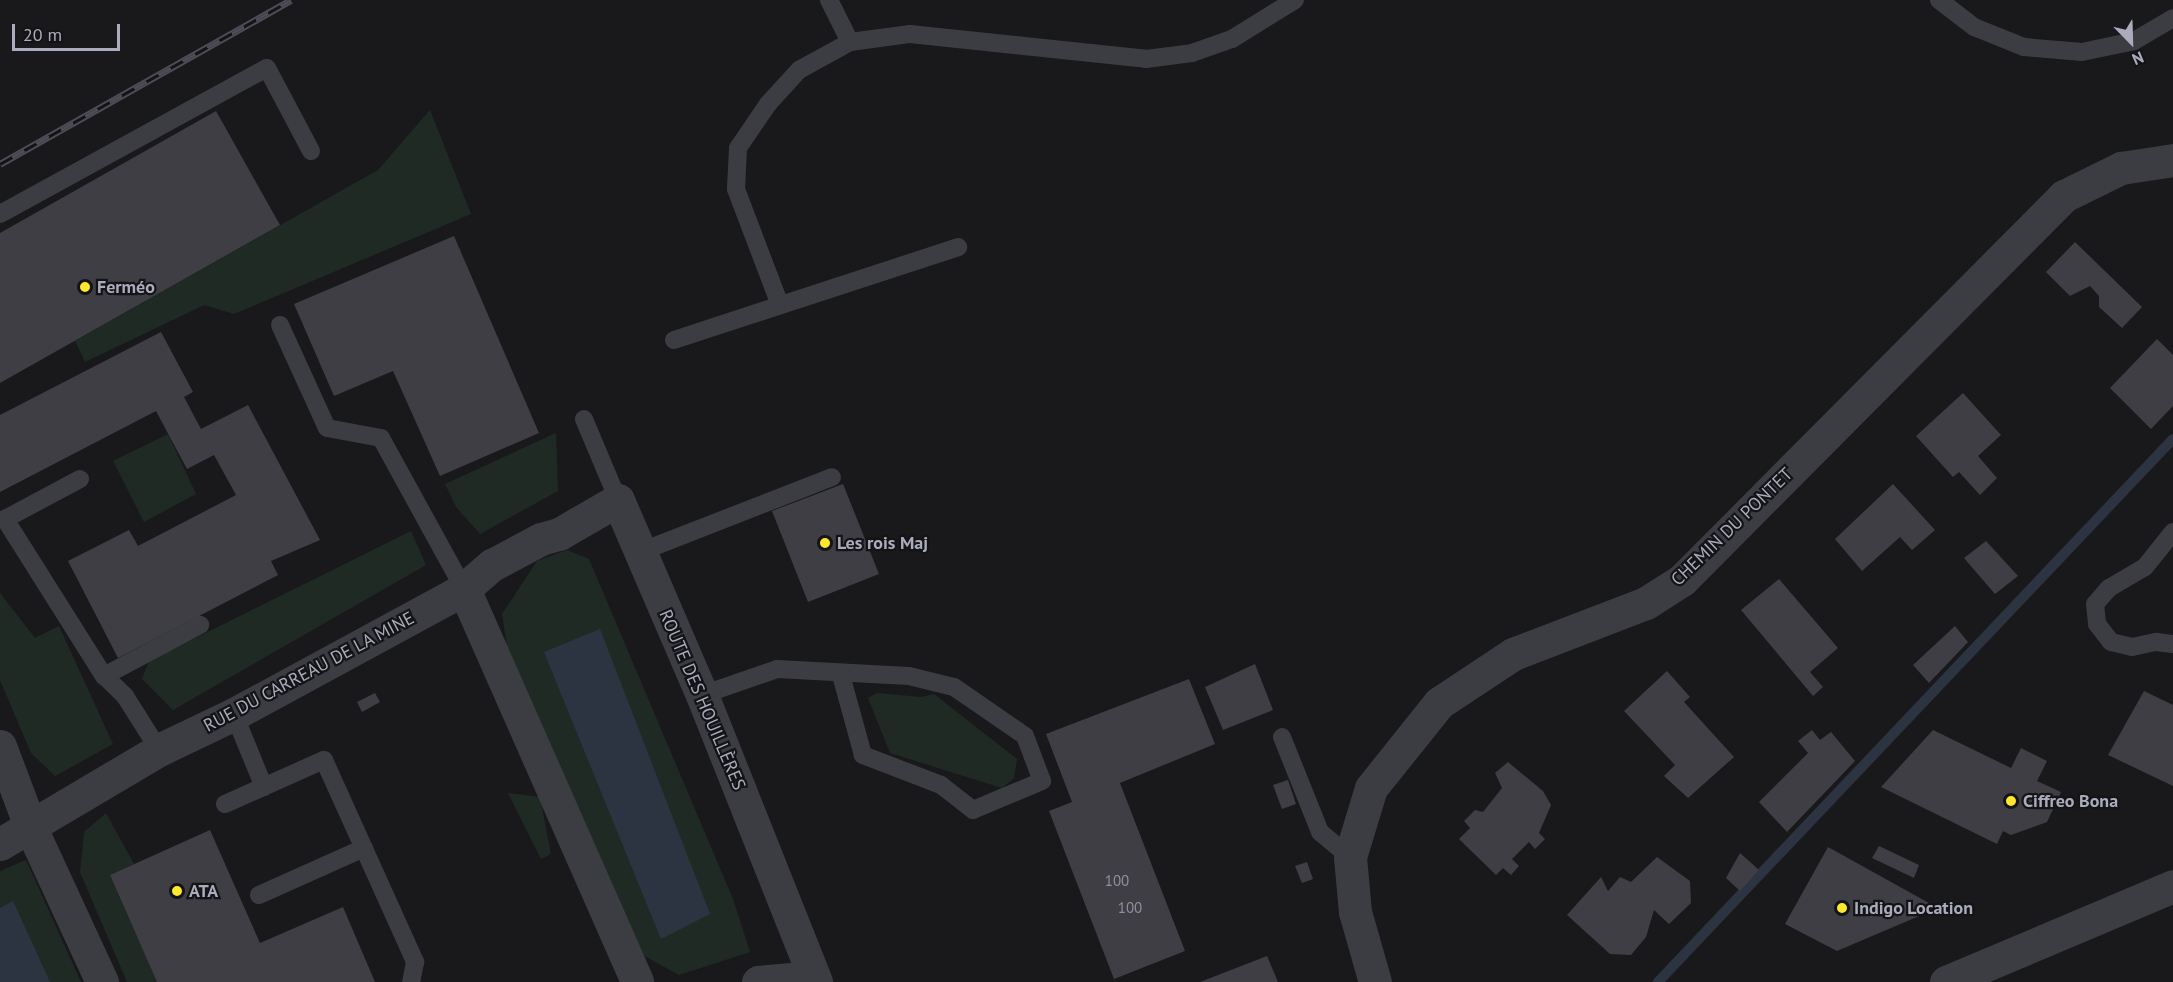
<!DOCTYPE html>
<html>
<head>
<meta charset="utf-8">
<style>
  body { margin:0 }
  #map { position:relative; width:2173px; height:982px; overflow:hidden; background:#19191c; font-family:"PT Sans",sans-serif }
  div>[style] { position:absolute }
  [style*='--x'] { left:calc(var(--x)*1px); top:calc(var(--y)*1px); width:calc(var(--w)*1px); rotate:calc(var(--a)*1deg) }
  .green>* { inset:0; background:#202a24 }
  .water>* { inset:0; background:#2d3441 }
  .stream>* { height:10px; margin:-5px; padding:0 5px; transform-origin:5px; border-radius:5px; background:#2d3441 }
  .building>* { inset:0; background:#3e3e44 }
  .service>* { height:18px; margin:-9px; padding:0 9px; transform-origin:9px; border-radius:9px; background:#3c3c43 }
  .minor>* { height:33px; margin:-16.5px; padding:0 16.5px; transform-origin:16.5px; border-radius:16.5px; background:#3c3c43 }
  .tertiary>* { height:33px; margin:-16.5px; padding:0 16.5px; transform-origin:16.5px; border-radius:16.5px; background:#3c3c43 }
  .rail>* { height:7px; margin-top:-3.5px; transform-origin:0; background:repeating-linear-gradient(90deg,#141417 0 14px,#4c4d56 0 28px); box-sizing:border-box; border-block:2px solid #4c4d56 }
  .dots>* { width:16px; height:16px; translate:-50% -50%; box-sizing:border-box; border:3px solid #141417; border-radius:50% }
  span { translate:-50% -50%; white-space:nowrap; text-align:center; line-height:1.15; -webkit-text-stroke:4.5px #141417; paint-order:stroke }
  .number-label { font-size:15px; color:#8f909e }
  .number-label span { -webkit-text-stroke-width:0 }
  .poi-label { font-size:18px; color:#aaacbc; font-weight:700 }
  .left { translate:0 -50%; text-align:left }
  .street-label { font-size:18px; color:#aaacbc }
  .north { position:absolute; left:2101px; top:12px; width:60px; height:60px; -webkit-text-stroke:4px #141417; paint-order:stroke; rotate:157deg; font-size:16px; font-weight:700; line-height:24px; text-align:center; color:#aaacbc }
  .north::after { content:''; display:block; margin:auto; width:21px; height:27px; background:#aaacbc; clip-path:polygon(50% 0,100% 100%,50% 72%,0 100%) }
  .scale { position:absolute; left:12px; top:24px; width:108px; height:27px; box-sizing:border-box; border:3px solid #aaacbc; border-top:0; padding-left:8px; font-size:18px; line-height:21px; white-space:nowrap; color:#aaacbc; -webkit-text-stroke:4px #141417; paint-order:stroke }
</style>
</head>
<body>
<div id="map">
  <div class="green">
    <i style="clip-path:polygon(430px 110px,471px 214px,234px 314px,204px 305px,85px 362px,75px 341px,378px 170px)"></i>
    <i style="clip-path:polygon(556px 433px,558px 491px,480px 534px,456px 507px,445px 484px)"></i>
    <i style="clip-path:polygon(168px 434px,196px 494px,144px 522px,113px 461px)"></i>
    <i style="clip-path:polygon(411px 531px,426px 565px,173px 710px,142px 679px,149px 661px)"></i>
    <i style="clip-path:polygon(567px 550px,589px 559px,733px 899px,750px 952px,679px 975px,641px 954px,508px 653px,502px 614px,537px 561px)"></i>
    <i style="clip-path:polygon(0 593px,35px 638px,59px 626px,113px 744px,55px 776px,31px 753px,0 680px)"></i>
    <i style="clip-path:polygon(877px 693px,921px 697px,934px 694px,1017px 759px,1014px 778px,1002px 788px,890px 753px,868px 698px)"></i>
    <i style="clip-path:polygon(508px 793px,540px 797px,551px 854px,541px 859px)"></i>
    <i style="clip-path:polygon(106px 813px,134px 864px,110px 875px,157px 982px,127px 982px,80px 872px,84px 832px)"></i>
    <i style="clip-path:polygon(26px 860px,81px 982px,0 982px,0 871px)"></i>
  </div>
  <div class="water">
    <i style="clip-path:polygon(600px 629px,710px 914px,661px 939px,544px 652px)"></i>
    <i style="clip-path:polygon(13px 901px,50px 982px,0 982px,0 908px)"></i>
  </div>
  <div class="stream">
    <i style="--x:1658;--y:982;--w:748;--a:-46.52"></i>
  </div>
  <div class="building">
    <i style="clip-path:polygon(216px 111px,280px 225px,0 383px,0 233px)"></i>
    <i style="clip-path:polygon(454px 236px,539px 433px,440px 476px,393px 371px,334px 396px,294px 304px)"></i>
    <i style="clip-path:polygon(2075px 242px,2142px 307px,2122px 328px,2099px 307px,2099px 296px,2090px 286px,2070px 296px,2046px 272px)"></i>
    <i style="clip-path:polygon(161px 332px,193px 392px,184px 397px,201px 429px,248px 405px,320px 540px,271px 561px,278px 575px,118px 658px,68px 561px,129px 530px,138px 546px,236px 495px,214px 455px,187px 469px,156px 411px,0 492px,0 415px)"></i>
    <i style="clip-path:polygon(2157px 339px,2173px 355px,2173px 406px,2151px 429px,2110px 388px)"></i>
    <i style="clip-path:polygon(1963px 393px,2001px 435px,1978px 456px,1997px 478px,1980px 495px,1959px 472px,1953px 477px,1916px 436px)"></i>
    <i style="clip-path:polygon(843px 484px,879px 574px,808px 602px,772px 511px)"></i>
    <i style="clip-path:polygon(1893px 484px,1935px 530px,1912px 550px,1900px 537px,1862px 571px,1835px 539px)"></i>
    <i style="clip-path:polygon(1986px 541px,2018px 576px,1995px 594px,1964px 558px)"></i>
    <i style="clip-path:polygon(1779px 579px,1838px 648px,1810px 672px,1823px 687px,1813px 696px,1741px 610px)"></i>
    <i style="clip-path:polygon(1955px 626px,1968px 642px,1929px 683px,1913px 665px)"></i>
    <i style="clip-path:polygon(1255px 664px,1273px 710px,1223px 730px,1205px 687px)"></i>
    <i style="clip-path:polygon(1667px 671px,1690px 697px,1684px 702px,1734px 757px,1688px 798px,1664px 776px,1675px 765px,1624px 711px)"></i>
    <i style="clip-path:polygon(1189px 679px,1215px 744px,1120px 783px,1185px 951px,1114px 979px,1049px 811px,1072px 802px,1046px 734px)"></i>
    <i style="clip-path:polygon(2144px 691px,2173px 705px,2173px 786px,2108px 755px)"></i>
    <i style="clip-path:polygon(375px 693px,380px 702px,362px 712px,357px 702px)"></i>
    <i style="clip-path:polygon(1812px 730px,1820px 740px,1831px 732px,1855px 761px,1787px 832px,1759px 802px,1808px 753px,1798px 741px)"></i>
    <i style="clip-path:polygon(1933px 730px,2011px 768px,2021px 748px,2047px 761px,2037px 781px,2061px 792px,2047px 822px,2011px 835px,2003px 831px,1997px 844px,1881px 787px)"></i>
    <i style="clip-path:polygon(1508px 762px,1543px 791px,1551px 805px,1539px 833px,1545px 839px,1535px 849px,1529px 842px,1512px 859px,1519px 866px,1511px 875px,1503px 868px,1496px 875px,1459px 839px,1470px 828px,1464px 821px,1475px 810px,1483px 812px,1502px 788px,1495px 773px)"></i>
    <i style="clip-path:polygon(1288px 780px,1296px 804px,1282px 809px,1273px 785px)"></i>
    <i style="clip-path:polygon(210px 830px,260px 943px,343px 907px,375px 982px,157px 982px,110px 875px)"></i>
    <i style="clip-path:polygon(1879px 846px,1919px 865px,1914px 878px,1872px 858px)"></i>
    <i style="clip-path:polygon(1828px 847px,1938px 908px,1837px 951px,1785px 924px)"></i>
    <i style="clip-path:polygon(1740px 853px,1759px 870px,1740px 891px,1726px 878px)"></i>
    <i style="clip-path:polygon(1657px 857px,1690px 881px,1691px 903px,1669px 924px,1654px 910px,1646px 937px,1631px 955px,1610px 954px,1567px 915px,1601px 877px,1608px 891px,1620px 877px,1631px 882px)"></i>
    <i style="clip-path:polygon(1307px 862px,1313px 879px,1302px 883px,1295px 866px)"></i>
    <i style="clip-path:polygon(1267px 956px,1278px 982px,1200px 982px)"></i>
  </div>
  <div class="service">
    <i style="--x:829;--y:0;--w:47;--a:63.4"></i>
    <i style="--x:1939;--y:0;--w:44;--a:37.6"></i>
    <i style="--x:1974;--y:27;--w:54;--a:21.8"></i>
    <i style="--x:2024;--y:47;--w:58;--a:4.9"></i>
    <i style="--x:2082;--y:52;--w:53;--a:-11.9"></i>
    <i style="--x:2134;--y:41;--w:45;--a:-30.5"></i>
    <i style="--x:0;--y:214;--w:304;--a:-28.7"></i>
    <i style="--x:267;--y:68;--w:94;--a:62.1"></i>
    <i style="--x:780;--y:305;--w:124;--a:-110.8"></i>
    <i style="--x:736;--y:189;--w:41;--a:-87.2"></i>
    <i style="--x:738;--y:148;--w:53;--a:-55.7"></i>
    <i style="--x:768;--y:104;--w:46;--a:-47.6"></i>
    <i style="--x:799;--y:70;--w:58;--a:-28.8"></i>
    <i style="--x:850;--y:42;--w:61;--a:-7.6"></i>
    <i style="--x:910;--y:34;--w:237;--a:6"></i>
    <i style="--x:1146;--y:59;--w:46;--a:-7.4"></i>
    <i style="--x:1192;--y:53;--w:42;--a:-19.3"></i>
    <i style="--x:1232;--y:39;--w:74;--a:-31.8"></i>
    <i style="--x:280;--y:325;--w:113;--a:65.5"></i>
    <i style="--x:327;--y:428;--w:55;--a:10.5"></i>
    <i style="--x:381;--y:438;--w:172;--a:61.2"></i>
    <i style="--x:674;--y:340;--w:299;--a:-18.1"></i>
    <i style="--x:584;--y:419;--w:88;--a:67.2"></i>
    <i style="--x:80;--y:479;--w:85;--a:151.9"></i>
    <i style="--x:5;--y:519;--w:186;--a:57.8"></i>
    <i style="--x:2173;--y:532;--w:45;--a:128.7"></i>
    <i style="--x:2145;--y:567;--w:42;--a:149.7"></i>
    <i style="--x:2109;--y:588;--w:21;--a:131"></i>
    <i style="--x:2095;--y:604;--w:20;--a:84"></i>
    <i style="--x:2097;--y:624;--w:23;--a:52"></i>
    <i style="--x:2111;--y:642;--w:22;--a:13"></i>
    <i style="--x:2132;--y:647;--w:25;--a:-12"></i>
    <i style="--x:2156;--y:642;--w:17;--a:7"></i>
    <i style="--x:640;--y:552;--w:206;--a:-21.3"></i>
    <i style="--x:702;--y:695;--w:79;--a:-19.1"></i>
    <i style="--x:777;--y:669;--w:132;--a:3"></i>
    <i style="--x:909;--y:676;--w:46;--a:13.7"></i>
    <i style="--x:954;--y:687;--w:86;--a:34.6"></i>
    <i style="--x:1025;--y:736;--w:48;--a:69.3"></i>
    <i style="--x:1042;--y:781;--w:75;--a:157.2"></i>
    <i style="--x:973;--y:810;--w:41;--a:-142"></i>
    <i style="--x:941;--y:785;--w:84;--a:-159"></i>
    <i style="--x:863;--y:755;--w:83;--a:-105.4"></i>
    <i style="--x:234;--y:714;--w:79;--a:67.7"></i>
    <i style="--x:1282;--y:737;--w:102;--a:68.2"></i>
    <i style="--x:1320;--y:832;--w:39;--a:40"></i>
    <i style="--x:159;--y:750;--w:64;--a:-122.2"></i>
    <i style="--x:125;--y:696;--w:29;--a:-136"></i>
    <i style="--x:104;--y:676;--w:109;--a:-28"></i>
    <i style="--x:225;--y:804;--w:108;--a:-24"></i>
    <i style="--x:324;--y:760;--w:222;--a:65.7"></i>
    <i style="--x:415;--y:962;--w:20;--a:101"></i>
    <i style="--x:259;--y:895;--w:115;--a:-24.1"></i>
  </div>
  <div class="minor">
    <i style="--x:464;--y:589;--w:429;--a:66.2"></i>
    <i style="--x:0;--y:746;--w:85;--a:69.4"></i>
    <i style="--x:30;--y:826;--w:172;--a:65.2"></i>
    <i style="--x:0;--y:844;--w:185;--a:-30.6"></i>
    <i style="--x:159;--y:750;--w:83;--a:-25.6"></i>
    <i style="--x:234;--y:714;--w:262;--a:-28.5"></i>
    <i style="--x:464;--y:589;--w:37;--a:-41"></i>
    <i style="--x:492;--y:565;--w:55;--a:-28"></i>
    <i style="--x:541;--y:539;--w:19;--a:-16"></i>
    <i style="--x:559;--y:534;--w:68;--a:-30"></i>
    <i style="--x:618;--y:500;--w:212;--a:66.7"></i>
    <i style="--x:702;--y:695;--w:309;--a:68.3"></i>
    <i style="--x:758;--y:982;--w:56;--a:-5.1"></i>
    <i style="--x:1375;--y:982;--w:73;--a:-105.9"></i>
    <i style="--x:1355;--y:912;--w:55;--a:-95.2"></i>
    <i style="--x:1350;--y:857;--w:72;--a:-73.1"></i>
    <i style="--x:1371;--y:788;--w:109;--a:-51.3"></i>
    <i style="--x:1439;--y:703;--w:89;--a:-33.5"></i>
    <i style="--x:1513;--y:654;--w:142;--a:-21"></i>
    <i style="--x:1646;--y:603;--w:43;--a:-32.6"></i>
    <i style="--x:1682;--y:580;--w:542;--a:-45.15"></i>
    <i style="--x:2064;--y:196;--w:64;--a:-26.2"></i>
    <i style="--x:2121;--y:168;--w:53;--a:-8.7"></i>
  </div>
  <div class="tertiary">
    <i style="--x:1946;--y:982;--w:246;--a:-22.9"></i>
  </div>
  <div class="rail">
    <i style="--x:0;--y:164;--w:334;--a:-29.4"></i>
  </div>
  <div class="dots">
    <i style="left:85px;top:287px;background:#ffe72d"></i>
    <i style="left:825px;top:543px;background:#ffe72d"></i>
    <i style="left:2011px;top:801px;background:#ffe72d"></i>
    <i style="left:177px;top:891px;background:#ffe72d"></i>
    <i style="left:1842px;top:908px;background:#ffe72d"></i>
  </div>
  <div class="number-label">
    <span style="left:1117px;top:881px">100</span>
    <span style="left:1130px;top:908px">100</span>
  </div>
  <div class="poi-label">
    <span class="left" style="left:97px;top:287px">Ferméo</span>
    <span class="left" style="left:837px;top:543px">Les rois Maj</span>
    <span class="left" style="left:2023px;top:801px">Ciffreo Bona</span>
    <span class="left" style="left:189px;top:891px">ATA</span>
    <span class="left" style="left:1854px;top:908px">Indigo Location</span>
  </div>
  <div class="street-label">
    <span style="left:1732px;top:527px;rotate:-44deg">CHEMIN DU PONTET</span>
    <span style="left:309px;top:672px;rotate:-28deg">RUE DU CARREAU DE LA MINE</span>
    <span style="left:702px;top:700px;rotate:67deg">ROUTE DES HOUILLÈRES</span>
  </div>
  <div class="north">N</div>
  <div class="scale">20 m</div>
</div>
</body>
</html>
